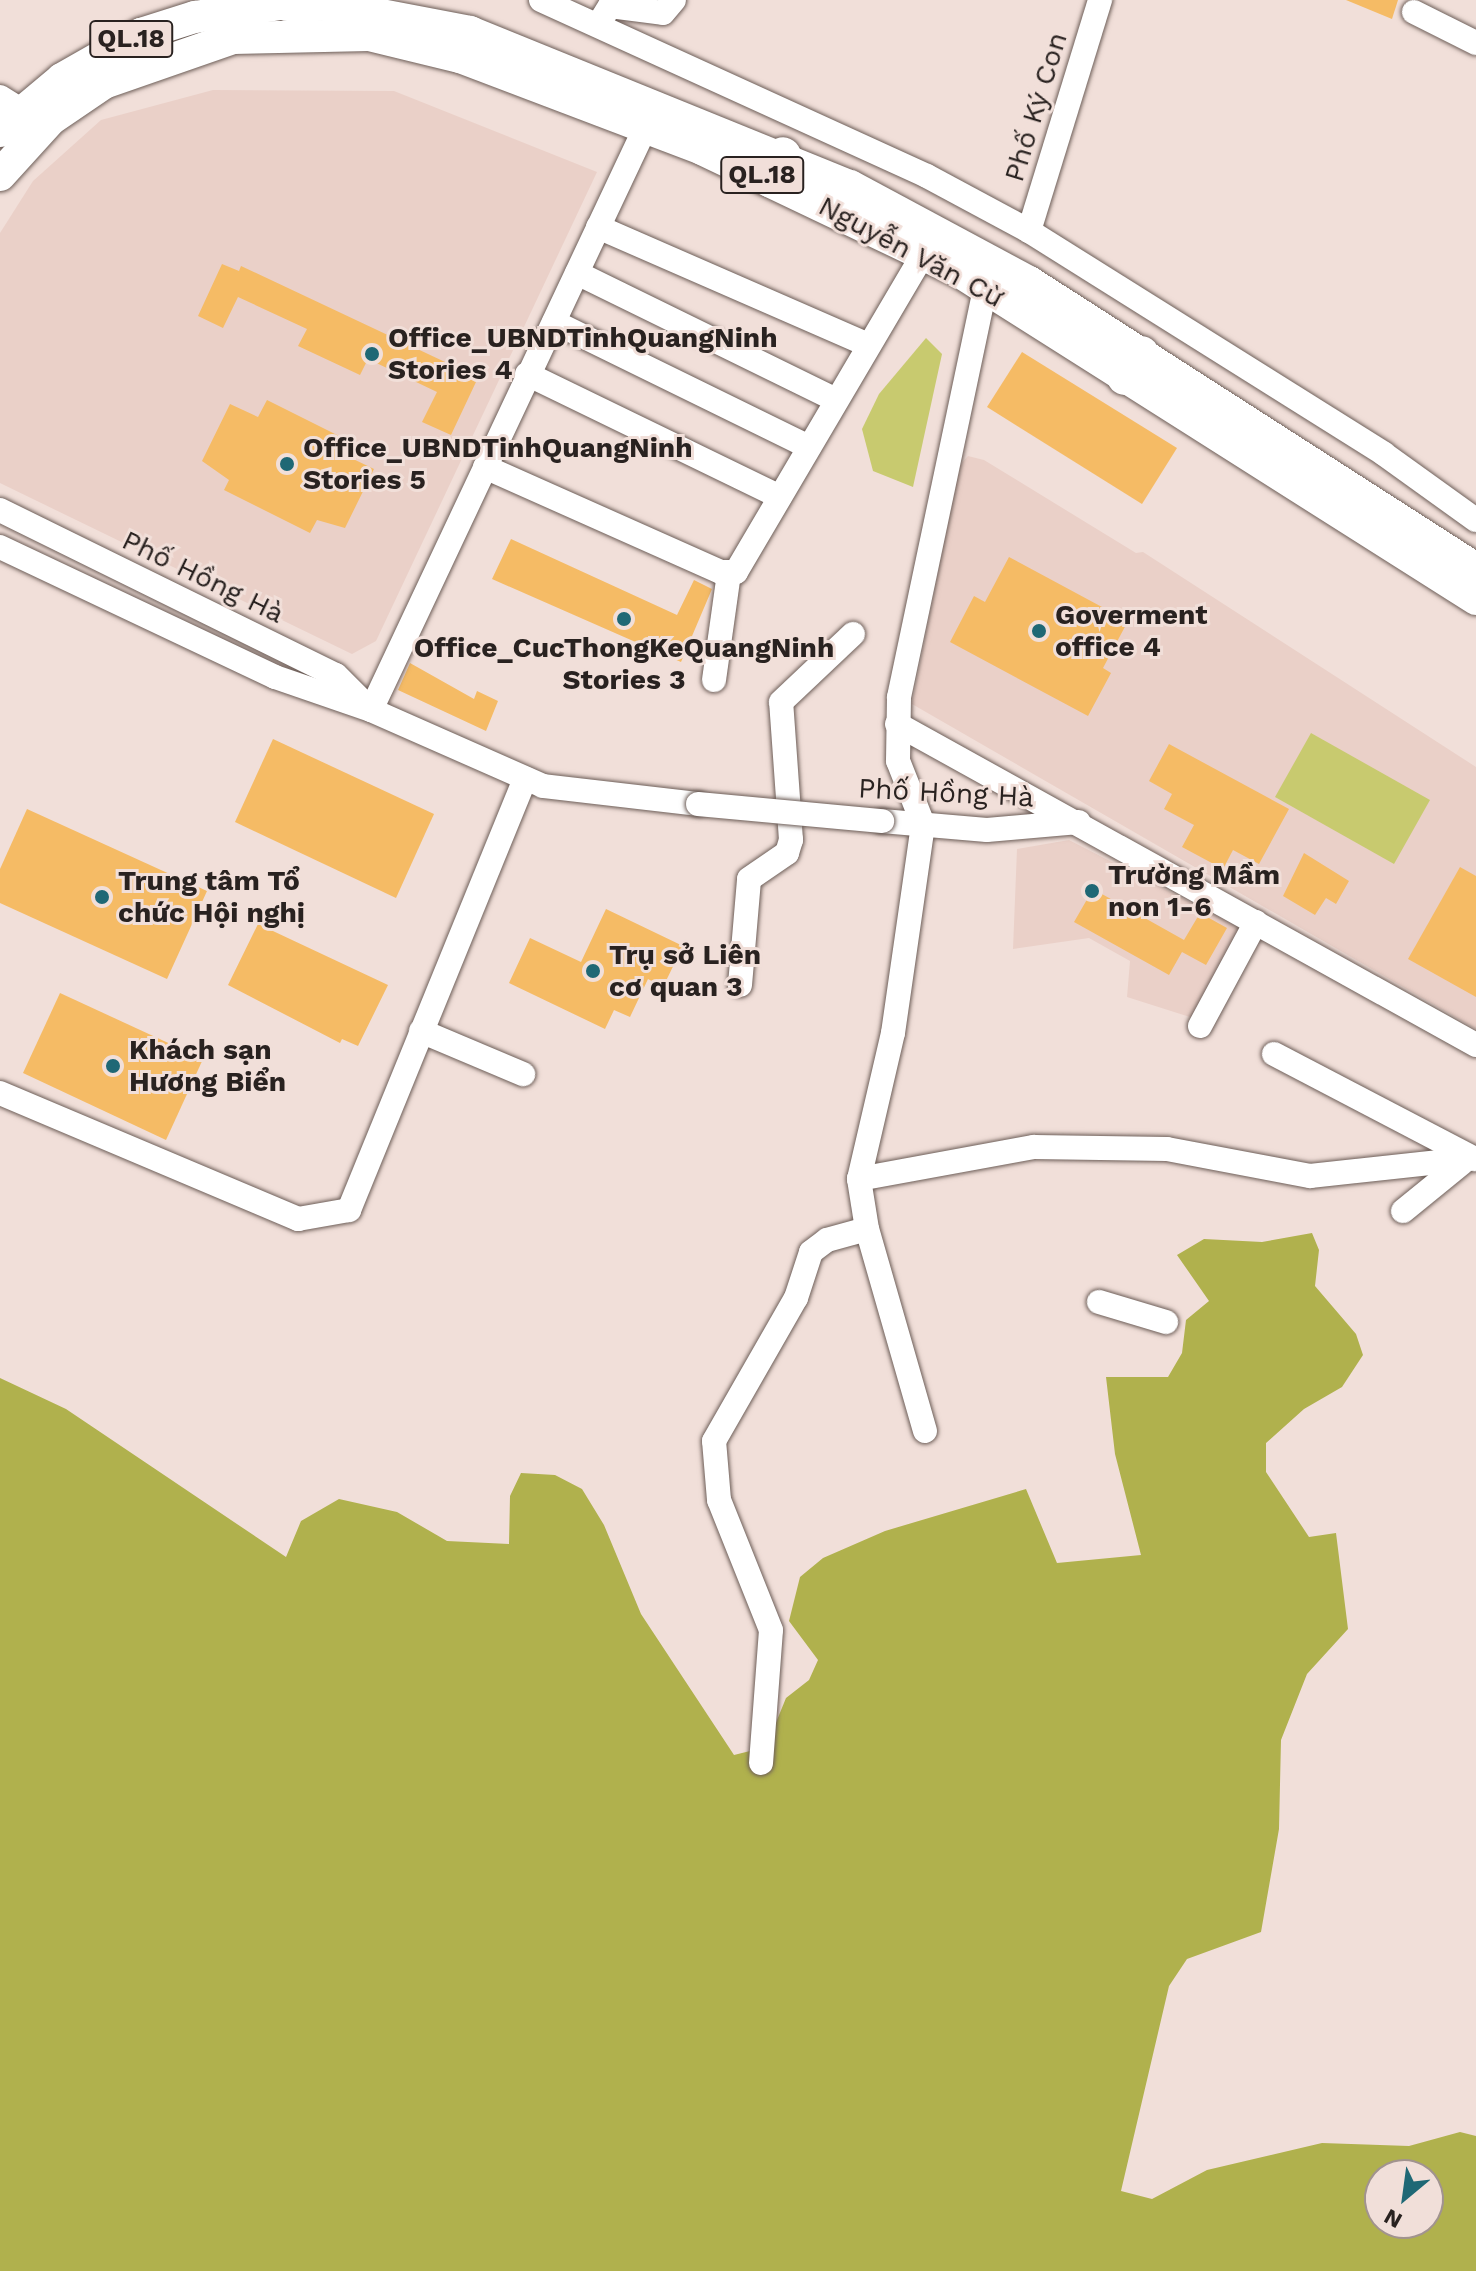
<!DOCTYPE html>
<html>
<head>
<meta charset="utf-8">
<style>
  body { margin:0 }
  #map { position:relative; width:1476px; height:2271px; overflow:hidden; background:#f1dfd9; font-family:"Work Sans",sans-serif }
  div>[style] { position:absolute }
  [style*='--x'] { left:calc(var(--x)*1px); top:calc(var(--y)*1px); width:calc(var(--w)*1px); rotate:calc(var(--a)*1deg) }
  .built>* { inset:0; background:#ead0c8 }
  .green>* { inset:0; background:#c8ca6f }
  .forest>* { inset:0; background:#b0b14d }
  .building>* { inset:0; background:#f5bb65 }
  .roads { filter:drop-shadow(0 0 2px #6d5e58) drop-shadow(0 0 2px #6d5e58) }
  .minor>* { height:24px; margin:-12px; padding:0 12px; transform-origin:12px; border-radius:12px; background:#fff }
  .major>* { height:32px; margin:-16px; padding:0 16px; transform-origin:16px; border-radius:16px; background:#fff }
  .highway>* { height:36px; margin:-18px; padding:0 18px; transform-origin:18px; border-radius:18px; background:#fff }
  .bridges { filter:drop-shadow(0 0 2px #6d5e58) drop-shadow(0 0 2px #6d5e58) }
  .minor-bridge>* { height:24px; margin:-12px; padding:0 12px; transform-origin:12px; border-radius:12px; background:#fff }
  .dots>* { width:22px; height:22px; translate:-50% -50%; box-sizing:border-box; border:4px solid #f1dfd9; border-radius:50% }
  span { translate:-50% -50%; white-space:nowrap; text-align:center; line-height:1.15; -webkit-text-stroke:6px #f1dfd9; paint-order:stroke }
  .shield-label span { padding:2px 6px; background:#f1dfd9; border:2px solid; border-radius:6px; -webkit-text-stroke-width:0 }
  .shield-label { font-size:26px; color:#292220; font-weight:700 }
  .street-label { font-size:28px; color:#292220 }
  .poi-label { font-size:28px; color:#292220; font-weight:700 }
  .left { translate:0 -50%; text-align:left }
  .north { position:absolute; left:1364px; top:2159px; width:80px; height:80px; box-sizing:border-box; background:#f1dfd9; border:2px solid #a1938f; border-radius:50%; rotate:209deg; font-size:22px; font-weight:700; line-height:32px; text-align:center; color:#292220 }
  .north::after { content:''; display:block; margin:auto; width:28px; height:36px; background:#1f6875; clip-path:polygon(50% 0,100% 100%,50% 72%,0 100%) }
</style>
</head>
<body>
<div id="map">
  <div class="built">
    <i style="clip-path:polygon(213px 90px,394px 91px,597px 172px,376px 641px,352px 654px,0 483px,0 233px,33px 181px,101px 120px)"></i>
    <i style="clip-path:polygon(968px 456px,984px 460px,1136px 553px,1143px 552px,1476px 767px,1476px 1029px,912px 704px,959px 466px)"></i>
    <i style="clip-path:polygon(1069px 840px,1242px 929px,1193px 1018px,1127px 997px,1130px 961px,1089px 938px,1013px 949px,1017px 849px)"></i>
  </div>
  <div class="green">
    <i style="clip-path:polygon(926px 338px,942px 354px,913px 487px,873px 471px,862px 429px,879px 394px)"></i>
    <i style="clip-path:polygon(1311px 733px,1430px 800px,1394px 864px,1275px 797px)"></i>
  </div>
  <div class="forest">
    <i style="clip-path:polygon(evenodd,1312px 1233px,1319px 1250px,1315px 1286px,1356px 1334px,1363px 1355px,1342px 1387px,1304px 1409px,1266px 1443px,1266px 1472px,1309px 1537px,1336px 1533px,1348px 1629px,1307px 1674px,1281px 1740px,1279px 1829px,1261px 1932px,1187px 1959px,1169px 1986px,1121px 2191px,1152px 2199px,1207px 2170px,1322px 2143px,1409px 2146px,1460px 2132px,1476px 2136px,1476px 2271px,0 2271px,0 1378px,66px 1409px,286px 1557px,301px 1521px,339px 1499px,397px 1512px,447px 1541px,509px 1544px,510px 1496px,521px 1473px,555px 1475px,582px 1489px,604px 1525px,641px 1614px,734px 1755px,766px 1747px,786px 1698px,809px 1680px,818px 1660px,789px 1621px,800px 1577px,823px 1558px,885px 1531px,1026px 1489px,1057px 1563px,1141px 1555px,1115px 1454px,1106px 1377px,1168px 1377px,1182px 1353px,1186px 1320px,1209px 1301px,1177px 1255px,1204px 1239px,1262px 1242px,1312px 1233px,1380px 2175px,1428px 2175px,1428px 2223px,1380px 2223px,1380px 2175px)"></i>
  </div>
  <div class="building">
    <i style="clip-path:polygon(1346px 0,1398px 0,1392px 19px)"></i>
    <i style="clip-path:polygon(222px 264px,239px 271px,241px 266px,462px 370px,460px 374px,476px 382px,451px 435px,422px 422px,437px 392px,368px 359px,360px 375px,298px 346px,307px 329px,238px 297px,223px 328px,198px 316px)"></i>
    <i style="clip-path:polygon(1022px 352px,1177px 448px,1142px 504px,987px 407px)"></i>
    <i style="clip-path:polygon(267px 400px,355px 444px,349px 457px,374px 469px,345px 528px,317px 520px,310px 533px,224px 490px,229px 480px,202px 461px,230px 404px,258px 417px)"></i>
    <i style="clip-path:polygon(511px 539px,677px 615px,694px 580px,712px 589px,681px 662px,492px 579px)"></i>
    <i style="clip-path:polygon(1009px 557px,1128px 621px,1103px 668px,1111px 673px,1088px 716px,950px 642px,974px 596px,985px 602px)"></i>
    <i style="clip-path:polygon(410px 663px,474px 699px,477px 691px,498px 701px,486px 731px,398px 690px)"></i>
    <i style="clip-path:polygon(273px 739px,434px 814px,396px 898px,235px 822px)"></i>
    <i style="clip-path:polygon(1169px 744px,1289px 809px,1259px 864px,1233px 850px,1223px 869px,1182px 847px,1194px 825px,1164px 809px,1172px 794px,1149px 781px)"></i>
    <i style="clip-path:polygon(27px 809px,207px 891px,167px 979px,0 903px,0 869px)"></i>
    <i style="clip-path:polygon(1304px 853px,1349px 881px,1336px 904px,1326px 898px,1315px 915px,1283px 896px)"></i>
    <i style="clip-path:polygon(1460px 867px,1476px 876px,1476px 997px,1408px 959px)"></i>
    <i style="clip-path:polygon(1093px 889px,1184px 940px,1200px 913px,1227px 928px,1206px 965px,1182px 952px,1169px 975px,1074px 922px)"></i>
    <i style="clip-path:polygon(606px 909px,683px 946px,663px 987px,648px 979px,630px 1017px,614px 1010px,605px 1029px,509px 983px,530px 938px,581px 962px)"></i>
    <i style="clip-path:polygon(258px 924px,388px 985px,358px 1046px,342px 1039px,340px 1043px,228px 985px)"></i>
    <i style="clip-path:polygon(60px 993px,203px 1059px,166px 1140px,23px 1073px)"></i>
  </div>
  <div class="roads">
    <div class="minor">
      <i style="--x:541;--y:0;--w:424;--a:24.5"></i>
      <i style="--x:927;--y:176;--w:116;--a:28.3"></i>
      <i style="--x:1029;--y:231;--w:419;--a:32.1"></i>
      <i style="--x:1384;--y:454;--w:113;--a:35.7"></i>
      <i style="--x:1414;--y:12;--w:69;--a:26.6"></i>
      <i style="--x:598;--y:25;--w:22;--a:-58"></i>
      <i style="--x:610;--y:6;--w:53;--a:7.5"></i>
      <i style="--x:663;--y:13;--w:17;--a:-50"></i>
      <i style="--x:0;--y:97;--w:25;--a:32"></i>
      <i style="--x:598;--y:227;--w:295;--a:23.6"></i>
      <i style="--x:1029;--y:231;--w:242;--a:-72.9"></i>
      <i style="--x:577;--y:273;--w:288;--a:26.1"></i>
      <i style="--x:554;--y:322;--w:284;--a:26.1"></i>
      <i style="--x:527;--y:374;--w:281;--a:25.9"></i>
      <i style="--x:485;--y:467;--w:258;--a:24"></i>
      <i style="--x:721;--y:572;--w:15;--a:0"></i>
      <i style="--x:736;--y:572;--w:370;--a:-59.5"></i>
      <i style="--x:0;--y:510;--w:374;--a:26.2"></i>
      <i style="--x:336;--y:675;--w:42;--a:45"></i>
      <i style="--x:0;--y:547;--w:304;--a:25.3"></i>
      <i style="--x:275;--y:677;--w:102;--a:19"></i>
      <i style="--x:371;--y:710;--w:188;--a:23.8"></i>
      <i style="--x:543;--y:786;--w:156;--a:6.6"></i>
      <i style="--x:714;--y:680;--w:108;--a:-82"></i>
      <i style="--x:371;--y:710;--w:646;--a:-64.78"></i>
      <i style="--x:897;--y:724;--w:662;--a:29"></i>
      <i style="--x:882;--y:821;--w:105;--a:4.9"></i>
      <i style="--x:987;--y:830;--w:92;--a:-5"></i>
      <i style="--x:740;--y:985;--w:106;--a:-85.1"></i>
      <i style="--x:749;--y:879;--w:46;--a:-34.4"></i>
      <i style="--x:787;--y:853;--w:14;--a:-73"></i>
      <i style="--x:791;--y:840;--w:138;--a:-94.1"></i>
      <i style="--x:781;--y:702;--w:99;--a:-43.4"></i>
      <i style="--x:1200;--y:1026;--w:118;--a:-61.7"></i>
      <i style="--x:421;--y:1031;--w:111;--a:22.9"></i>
      <i style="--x:1274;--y:1054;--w:227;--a:27.6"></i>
      <i style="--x:0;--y:1093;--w:324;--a:22.9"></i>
      <i style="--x:298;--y:1219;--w:52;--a:-10"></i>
      <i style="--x:349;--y:1210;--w:466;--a:-67.8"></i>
      <i style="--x:859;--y:1179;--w:178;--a:-10.4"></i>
      <i style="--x:1034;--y:1147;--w:133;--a:0.9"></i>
      <i style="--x:1167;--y:1149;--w:146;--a:10.7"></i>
      <i style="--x:1310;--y:1176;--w:167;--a:-6.2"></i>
      <i style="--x:1403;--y:1211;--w:76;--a:-39.1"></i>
      <i style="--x:1099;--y:1302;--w:70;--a:16.6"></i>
      <i style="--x:925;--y:1431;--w:210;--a:-106"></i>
      <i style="--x:867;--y:1229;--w:51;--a:-99.1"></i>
      <i style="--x:859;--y:1179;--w:150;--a:-76.9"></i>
      <i style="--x:893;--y:1033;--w:211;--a:-81.8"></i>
      <i style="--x:923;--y:824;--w:68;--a:-111.6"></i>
      <i style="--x:898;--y:761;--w:64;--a:-89.1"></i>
      <i style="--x:899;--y:697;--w:418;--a:-78.1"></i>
      <i style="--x:761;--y:1763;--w:133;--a:-85.7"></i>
      <i style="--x:771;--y:1630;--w:140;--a:-111.8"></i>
      <i style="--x:719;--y:1500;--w:59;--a:-94.8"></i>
      <i style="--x:714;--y:1441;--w:165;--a:-60.2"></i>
      <i style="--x:796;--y:1298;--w:48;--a:-71.9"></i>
      <i style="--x:811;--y:1252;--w:20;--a:-37"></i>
      <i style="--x:827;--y:1240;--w:41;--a:-15.4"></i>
    </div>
    <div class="major">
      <i style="--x:318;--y:3;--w:155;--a:10.8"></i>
      <i style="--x:470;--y:32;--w:410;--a:22.1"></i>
      <i style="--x:850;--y:186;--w:203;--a:28.2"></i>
      <i style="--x:1029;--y:282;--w:531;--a:32.7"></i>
      <i style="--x:0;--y:131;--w:81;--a:-40"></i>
      <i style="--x:62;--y:79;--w:91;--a:-29.7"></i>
      <i style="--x:141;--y:34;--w:57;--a:-17.5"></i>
      <i style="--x:195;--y:17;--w:93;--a:-8.7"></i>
      <i style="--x:0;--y:175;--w:76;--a:-47.7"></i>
      <i style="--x:51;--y:119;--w:64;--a:-34.2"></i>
      <i style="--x:104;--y:83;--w:137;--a:-19.2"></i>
      <i style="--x:233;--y:38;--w:136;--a:-1.3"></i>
      <i style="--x:369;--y:35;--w:94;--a:13.6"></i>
      <i style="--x:460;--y:57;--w:259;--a:20.8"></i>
      <i style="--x:702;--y:149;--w:286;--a:25.5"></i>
      <i style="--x:960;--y:272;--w:611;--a:32.36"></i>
    </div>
    <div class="highway">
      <i style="--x:287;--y:3;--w:31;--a:0"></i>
      <i style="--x:772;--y:180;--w:27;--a:-66"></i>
      <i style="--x:1125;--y:377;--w:28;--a:-55"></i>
    </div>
  </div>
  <div class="bridges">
    <div class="minor-bridge">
      <i style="--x:698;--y:804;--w:185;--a:5.3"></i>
    </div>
  </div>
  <div class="dots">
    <i style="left:372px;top:354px;background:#1f6875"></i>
    <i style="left:287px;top:464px;background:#1f6875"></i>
    <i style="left:624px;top:619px;background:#1f6875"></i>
    <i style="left:1039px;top:631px;background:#1f6875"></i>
    <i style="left:1092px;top:891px;background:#1f6875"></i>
    <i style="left:102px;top:897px;background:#1f6875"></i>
    <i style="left:593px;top:971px;background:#1f6875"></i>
    <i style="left:113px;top:1066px;background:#1f6875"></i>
  </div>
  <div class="shield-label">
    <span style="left:131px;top:39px">QL.18</span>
    <span style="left:762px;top:175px">QL.18</span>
  </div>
  <div class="street-label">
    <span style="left:1036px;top:107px;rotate:-73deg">Phố Ký Con</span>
    <span style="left:911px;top:252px;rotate:28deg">Nguyễn Văn Cừ</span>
    <span style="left:203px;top:577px;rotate:26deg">Phố Hồng Hà</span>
    <span style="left:946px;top:793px;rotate:3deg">Phố Hồng Hà</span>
  </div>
  <div class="poi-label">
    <span class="left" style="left:388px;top:354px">Office_UBNDTinhQuangNinh<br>Stories 4</span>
    <span class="left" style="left:303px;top:464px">Office_UBNDTinhQuangNinh<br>Stories 5</span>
    <span class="left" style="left:1055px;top:631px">Goverment<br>office 4</span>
    <span style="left:624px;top:664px">Office_CucThongKeQuangNinh<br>Stories 3</span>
    <span class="left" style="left:1108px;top:891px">Trường Mầm<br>non 1-6</span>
    <span class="left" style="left:118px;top:897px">Trung tâm Tổ<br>chức Hội nghị</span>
    <span class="left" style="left:609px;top:971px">Trụ sở Liên<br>cơ quan 3</span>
    <span class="left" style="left:129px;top:1066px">Khách sạn<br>Hương Biển</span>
  </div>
  <div class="north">N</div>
</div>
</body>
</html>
